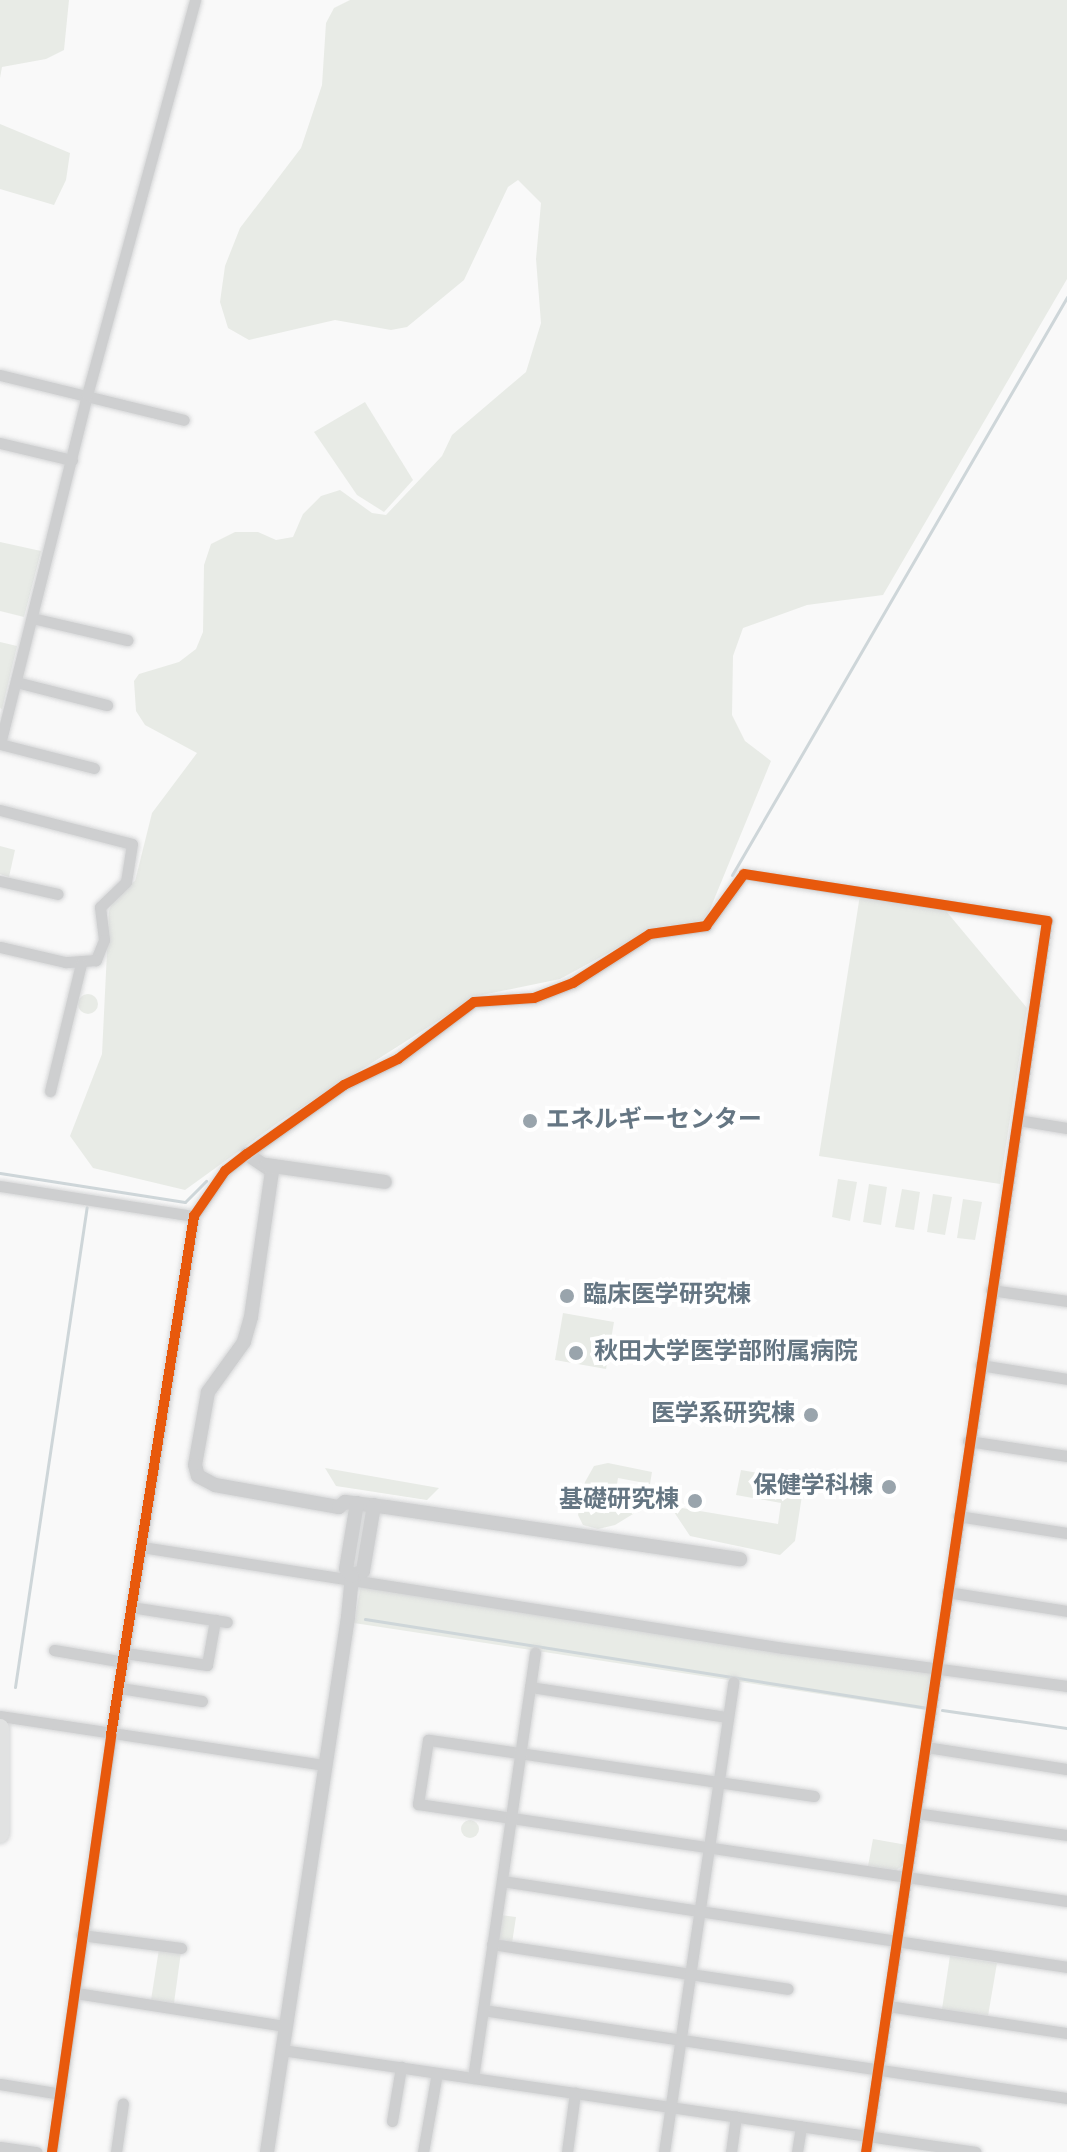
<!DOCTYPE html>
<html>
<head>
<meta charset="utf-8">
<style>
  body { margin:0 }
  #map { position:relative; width:1067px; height:2152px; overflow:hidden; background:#f9f9f9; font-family:"Alegreya Sans","Noto Sans JP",sans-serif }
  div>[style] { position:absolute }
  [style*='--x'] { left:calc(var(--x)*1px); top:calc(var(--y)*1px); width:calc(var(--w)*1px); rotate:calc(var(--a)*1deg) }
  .green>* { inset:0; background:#e8ebe6 }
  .round { border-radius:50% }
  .stream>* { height:3px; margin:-1.5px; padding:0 1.5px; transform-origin:1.5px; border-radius:1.5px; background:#ced6d9 }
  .roads { filter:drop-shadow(0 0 2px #d5d6d7) drop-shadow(0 0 2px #d5d6d7) }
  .minor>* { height:11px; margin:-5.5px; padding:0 5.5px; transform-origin:5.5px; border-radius:5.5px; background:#cecfd0 }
  .tertiary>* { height:14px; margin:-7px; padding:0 7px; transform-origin:7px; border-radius:7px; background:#cecfd0 }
  .primary>* { height:18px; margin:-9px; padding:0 9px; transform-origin:9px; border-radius:9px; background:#e1e2e2 }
  .cycleway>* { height:10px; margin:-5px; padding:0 5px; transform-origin:5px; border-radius:5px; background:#e8590c }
  .dots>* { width:22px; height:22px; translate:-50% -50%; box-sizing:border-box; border:4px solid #fff; border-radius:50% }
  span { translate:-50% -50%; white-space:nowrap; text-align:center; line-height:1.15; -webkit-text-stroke:8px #fff; paint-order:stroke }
  .poi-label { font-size:24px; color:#657683; font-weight:700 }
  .left { translate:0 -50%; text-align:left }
  .right { translate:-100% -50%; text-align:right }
</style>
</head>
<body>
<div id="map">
  <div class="green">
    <i style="clip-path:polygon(0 0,69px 0,64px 50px,46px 59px,2px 67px,0 78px)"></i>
    <i style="clip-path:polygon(350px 0,1067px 0,1067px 279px,883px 595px,807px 605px,743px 628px,733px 656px,732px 715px,745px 741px,771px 761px,706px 919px,634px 939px,560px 979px,477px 996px,279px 1122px,185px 1190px,93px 1168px,70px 1136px,102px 1054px,109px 911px,116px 893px,135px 881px,152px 813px,197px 753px,145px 725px,136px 711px,134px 681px,139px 674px,179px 662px,196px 649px,203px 632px,204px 565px,211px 544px,235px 532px,258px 532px,276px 540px,293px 537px,303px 514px,321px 496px,340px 490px,372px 513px,386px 515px,442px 456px,452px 435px,526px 372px,541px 323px,536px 259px,541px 203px,518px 180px,508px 187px,464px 280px,407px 327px,391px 330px,335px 320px,249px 340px,228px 328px,220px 302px,225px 266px,240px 228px,301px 148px,322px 85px,326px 23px,334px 8px)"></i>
    <i style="clip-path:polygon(0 124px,70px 153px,66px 180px,54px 205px,0 189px)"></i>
    <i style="clip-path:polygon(365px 402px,413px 480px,384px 512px,357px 495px,314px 432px)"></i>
    <i style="clip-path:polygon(0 542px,41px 551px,24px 617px,0 611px)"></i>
    <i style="clip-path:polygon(0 642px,17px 646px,2px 709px,0 708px)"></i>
    <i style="clip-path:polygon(0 846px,15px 850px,9px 877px,0 874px)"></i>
    <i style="clip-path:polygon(860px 895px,946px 911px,1027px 1008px,1000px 1184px,819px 1156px)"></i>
    <i class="round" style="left:78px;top:994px;width:20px;height:20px"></i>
    <i style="clip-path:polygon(838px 1179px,857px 1182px,850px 1221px,832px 1217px)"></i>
    <i style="clip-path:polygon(869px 1184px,887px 1187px,881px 1225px,863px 1222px)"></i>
    <i style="clip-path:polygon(902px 1189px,920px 1192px,914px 1230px,895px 1227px)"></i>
    <i style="clip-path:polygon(933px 1194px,952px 1197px,945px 1235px,927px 1232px)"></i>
    <i style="clip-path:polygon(963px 1199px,982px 1202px,975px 1240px,957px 1238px)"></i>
    <i style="clip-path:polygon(563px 1313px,614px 1322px,606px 1369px,555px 1360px)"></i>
    <i style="clip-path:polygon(608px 1463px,652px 1472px,650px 1484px,618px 1478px,615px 1496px,651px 1503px,615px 1525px,598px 1529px,583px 1525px,578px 1515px,585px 1482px,594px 1466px)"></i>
    <i style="clip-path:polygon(325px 1468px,439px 1488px,427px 1500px,336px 1486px)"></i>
    <i style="clip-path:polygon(741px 1470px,799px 1480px,803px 1489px,795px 1541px,780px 1555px,690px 1536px,670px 1506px,778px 1524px,781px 1503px,736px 1495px)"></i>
    <i style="clip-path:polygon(361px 1585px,937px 1669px,931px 1711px,354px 1623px)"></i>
    <i class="round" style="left:461px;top:1820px;width:18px;height:18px"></i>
    <i style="clip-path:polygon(873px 1839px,907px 1845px,904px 1865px,896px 1870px,868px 1866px)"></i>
    <i style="clip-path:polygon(500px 1915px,516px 1917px,512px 1943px,497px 1941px)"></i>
    <i style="clip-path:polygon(159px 1949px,181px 1952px,174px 2003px,151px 2000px)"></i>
    <i style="clip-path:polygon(950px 1956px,997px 1963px,988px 2016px,942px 2009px)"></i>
  </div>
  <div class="stream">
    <i style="--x:732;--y:875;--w:668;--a:-59.9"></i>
    <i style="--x:0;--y:1173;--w:187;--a:8.9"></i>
    <i style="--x:185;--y:1202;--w:30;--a:-45"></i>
    <i style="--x:365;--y:1619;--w:570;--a:8.98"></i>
    <i style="--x:15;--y:1687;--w:485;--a:-81.5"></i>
    <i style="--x:942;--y:1710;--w:126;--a:8.2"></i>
  </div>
  <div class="roads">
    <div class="minor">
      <i style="--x:0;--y:375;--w:189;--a:13.7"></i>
      <i style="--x:0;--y:443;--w:74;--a:13.3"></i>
      <i style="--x:32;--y:618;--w:98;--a:13"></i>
      <i style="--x:16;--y:682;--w:94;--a:14.2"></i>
      <i style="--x:0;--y:744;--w:360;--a:-76"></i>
      <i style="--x:87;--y:395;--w:409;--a:-74.7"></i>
      <i style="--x:0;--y:744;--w:97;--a:14.3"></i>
      <i style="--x:0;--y:810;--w:136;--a:14.4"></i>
      <i style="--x:132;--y:844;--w:38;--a:99"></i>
      <i style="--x:126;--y:882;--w:36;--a:136"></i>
      <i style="--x:100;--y:907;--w:33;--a:83"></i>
      <i style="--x:104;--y:940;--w:22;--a:112"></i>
      <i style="--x:96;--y:960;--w:31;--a:176"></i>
      <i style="--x:65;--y:962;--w:67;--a:-167"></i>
      <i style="--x:0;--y:881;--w:59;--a:12.6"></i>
      <i style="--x:50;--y:1091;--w:131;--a:-76.3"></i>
      <i style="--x:1018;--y:1120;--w:50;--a:9.3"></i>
      <i style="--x:0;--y:1186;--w:196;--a:8.8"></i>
      <i style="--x:991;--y:1290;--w:77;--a:8.2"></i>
      <i style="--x:980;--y:1365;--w:88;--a:9.1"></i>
      <i style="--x:968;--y:1441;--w:100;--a:8.6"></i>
      <i style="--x:958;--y:1516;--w:110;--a:8.9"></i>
      <i style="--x:142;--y:1547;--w:649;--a:8.95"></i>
      <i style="--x:783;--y:1648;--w:287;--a:7.6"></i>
      <i style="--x:947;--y:1592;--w:121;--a:9"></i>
      <i style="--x:131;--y:1607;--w:97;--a:8.9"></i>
      <i style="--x:54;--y:1650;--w:71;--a:9.7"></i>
      <i style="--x:125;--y:1653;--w:83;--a:8.3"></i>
      <i style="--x:207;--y:1665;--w:46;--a:-79.9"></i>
      <i style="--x:530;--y:1687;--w:199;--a:8.7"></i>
      <i style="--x:120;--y:1688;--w:83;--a:9"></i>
      <i style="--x:0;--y:1716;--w:328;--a:8.6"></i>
      <i style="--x:926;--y:1747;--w:143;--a:8.9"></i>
      <i style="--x:814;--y:1796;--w:390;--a:-171.7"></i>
      <i style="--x:428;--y:1740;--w:65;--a:98.9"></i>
      <i style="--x:418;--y:1804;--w:656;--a:8.5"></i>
      <i style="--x:916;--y:1813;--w:153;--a:8.3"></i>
      <i style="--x:502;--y:1881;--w:572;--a:8.65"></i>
      <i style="--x:81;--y:1935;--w:101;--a:7.4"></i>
      <i style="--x:492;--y:1944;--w:299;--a:8.6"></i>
      <i style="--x:76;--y:1993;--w:212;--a:9"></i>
      <i style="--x:888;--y:2006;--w:181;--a:8.6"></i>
      <i style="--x:483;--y:2010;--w:591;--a:8.57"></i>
      <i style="--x:282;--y:2050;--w:701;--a:8.36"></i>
      <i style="--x:473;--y:2078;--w:430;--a:-81.7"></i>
      <i style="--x:0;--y:2084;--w:62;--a:9.3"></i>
      <i style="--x:392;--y:2121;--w:55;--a:-80.5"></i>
      <i style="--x:0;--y:2147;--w:37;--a:8"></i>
      <i style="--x:52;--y:2152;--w:421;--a:-81.9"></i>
      <i style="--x:111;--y:1735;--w:526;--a:-80.91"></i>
      <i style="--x:194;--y:1216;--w:55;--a:-55.4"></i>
      <i style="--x:225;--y:1171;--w:28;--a:-38"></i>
      <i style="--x:247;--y:1154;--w:119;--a:-35.4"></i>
      <i style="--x:344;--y:1085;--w:60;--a:-25.7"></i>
      <i style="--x:398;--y:1059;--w:95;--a:-36.9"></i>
      <i style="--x:474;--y:1002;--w:60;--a:-3.8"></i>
      <i style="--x:534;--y:998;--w:42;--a:-21"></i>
      <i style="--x:573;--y:983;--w:91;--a:-32.5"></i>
      <i style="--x:650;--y:934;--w:57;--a:-8.1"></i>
      <i style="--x:706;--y:926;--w:64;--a:-53.8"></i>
      <i style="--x:744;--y:874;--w:307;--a:8.8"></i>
      <i style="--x:1047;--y:921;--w:1244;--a:98.36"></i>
      <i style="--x:116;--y:2152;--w:49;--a:-81.9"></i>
      <i style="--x:423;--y:2152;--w:80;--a:-80"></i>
      <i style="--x:567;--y:2152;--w:60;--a:-82.3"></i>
      <i style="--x:664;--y:2152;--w:475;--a:-81.6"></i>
      <i style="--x:731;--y:2152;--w:36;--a:-82"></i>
      <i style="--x:797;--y:2152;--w:26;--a:-81"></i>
    </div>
    <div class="tertiary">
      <i style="--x:247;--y:1154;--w:30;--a:34"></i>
      <i style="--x:272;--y:1171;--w:148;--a:98.2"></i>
      <i style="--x:251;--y:1317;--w:26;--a:106"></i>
      <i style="--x:244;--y:1342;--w:62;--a:125.8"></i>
      <i style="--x:208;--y:1392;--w:74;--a:100.1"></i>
      <i style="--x:195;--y:1465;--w:11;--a:75"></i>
      <i style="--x:198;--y:1476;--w:19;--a:28"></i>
      <i style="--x:215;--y:1485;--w:126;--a:10.1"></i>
      <i style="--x:339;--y:1507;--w:8;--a:-40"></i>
      <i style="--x:345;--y:1502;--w:41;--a:7"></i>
      <i style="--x:386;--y:1507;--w:358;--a:8.4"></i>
      <i style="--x:266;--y:1165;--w:120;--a:8.1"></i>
      <i style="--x:352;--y:1576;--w:12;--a:-24"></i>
      <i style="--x:363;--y:1571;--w:67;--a:-80.5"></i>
      <i style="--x:267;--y:2152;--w:541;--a:-81.39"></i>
      <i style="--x:348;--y:1617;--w:41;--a:-84.4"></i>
      <i style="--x:352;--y:1576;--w:9;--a:-131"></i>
      <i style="--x:346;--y:1569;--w:67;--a:-80.5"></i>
    </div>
    <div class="primary">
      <i style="--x:0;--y:1728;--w:106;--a:90"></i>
    </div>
  </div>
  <div class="cycleway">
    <i style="--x:52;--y:2152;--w:421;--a:-81.9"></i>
    <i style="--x:111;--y:1735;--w:526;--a:-80.91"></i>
    <i style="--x:194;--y:1216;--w:55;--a:-55.4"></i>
    <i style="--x:225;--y:1171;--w:28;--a:-38"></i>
    <i style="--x:247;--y:1154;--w:119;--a:-35.4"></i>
    <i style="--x:344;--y:1085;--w:60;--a:-25.7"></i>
    <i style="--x:398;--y:1059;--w:95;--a:-36.9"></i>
    <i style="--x:474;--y:1002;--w:60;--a:-3.8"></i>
    <i style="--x:534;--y:998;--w:42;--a:-21"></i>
    <i style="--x:573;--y:983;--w:91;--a:-32.5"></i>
    <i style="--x:650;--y:934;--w:57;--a:-8.1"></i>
    <i style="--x:706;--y:926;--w:64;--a:-53.8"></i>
    <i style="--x:744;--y:874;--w:307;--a:8.8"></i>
    <i style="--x:1047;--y:921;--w:1244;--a:98.36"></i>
  </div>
  <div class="dots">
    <i style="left:530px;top:1121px;background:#99a4ac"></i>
    <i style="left:567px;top:1296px;background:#99a4ac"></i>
    <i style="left:576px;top:1353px;background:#99a4ac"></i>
    <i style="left:811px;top:1415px;background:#99a4ac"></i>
    <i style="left:889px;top:1487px;background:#99a4ac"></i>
    <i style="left:695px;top:1501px;background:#99a4ac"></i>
  </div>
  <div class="poi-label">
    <span class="left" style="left:546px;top:1121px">エネルギーセンター</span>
    <span class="left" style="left:583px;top:1296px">臨床医学研究棟</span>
    <span class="left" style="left:594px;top:1353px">秋田大学医学部附属病院</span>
    <span class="right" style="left:795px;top:1415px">医学系研究棟</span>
    <span class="right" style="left:873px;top:1487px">保健学科棟</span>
    <span class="right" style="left:679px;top:1501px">基礎研究棟</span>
  </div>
</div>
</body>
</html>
